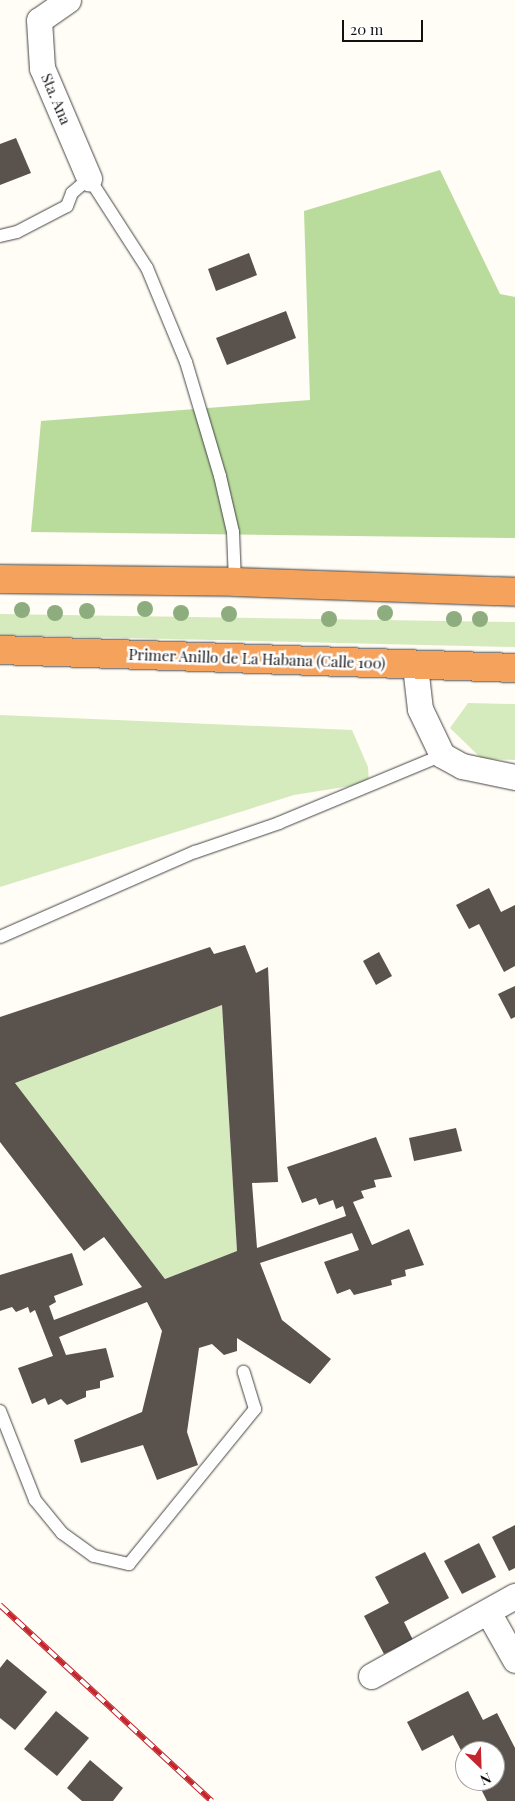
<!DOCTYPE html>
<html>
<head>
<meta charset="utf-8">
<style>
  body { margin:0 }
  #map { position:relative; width:515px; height:1801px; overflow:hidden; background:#fffdf5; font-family:"Playfair Display",serif }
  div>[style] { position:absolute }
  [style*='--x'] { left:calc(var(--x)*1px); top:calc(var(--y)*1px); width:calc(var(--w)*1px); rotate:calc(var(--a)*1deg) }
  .green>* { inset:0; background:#d5ebbd }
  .forest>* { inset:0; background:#b9dc9c }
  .building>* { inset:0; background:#5a524d }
  .roads { filter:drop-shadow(0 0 1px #444) drop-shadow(0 0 1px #444) }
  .service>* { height:12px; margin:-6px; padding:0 6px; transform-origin:6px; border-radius:6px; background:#fff }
  .minor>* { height:25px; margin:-12.5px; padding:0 12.5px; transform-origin:12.5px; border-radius:12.5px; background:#fff }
  .motorway>* { height:28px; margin:-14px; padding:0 14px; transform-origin:14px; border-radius:14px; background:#f5a25d }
  .rail>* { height:5.5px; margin-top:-2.75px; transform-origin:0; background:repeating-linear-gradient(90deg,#fff 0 11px,#c4262e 0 22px); box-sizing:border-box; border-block:1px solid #c4262e }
  .trees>* { width:16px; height:16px; margin:-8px; border-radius:50%; background:#8dad7f }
  span { translate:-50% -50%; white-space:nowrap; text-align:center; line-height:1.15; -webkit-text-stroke:5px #fff; paint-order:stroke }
  .street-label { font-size:15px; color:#111 }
  .north { position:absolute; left:455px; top:1741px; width:50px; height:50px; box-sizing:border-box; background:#fff; border:1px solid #a0a0a0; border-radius:50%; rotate:156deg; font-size:14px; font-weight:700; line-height:20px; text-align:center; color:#111 }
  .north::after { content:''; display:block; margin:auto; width:18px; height:22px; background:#c4262e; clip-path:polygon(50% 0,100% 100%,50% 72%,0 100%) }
  .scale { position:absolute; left:342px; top:20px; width:81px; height:22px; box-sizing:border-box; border:2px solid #111; border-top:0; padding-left:6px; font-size:15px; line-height:18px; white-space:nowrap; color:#111; -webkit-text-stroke:4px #fff; paint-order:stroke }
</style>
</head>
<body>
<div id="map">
  <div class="green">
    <i style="clip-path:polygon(0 614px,515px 622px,515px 647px,0 635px)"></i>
    <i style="clip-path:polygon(468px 703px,515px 704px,515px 760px,482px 759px,450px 728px)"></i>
    <i style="clip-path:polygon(0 715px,352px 730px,368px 767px,369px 783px,294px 795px,0 887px)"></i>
    <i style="clip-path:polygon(222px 1005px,237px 1251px,165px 1279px,15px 1083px)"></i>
  </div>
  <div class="forest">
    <i style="clip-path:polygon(440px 170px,500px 294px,515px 297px,515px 538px,31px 532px,41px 421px,310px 400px,304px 211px)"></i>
  </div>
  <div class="building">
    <i style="clip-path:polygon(16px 138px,31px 173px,0 185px,0 144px)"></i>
    <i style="clip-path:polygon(249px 253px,257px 275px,216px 291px,208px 269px)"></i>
    <i style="clip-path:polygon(286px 311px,296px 338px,227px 365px,216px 338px)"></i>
    <i style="clip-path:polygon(489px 888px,501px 912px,515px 905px,515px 966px,504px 972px,479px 924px,469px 929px,456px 905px)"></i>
    <i style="clip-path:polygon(evenodd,245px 945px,256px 973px,268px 967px,278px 1182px,252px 1183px,257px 1248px,346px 1216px,343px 1206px,336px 1209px,333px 1200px,319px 1205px,316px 1198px,302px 1203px,287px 1167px,376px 1137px,392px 1177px,374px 1180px,376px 1187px,361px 1191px,364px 1198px,353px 1202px,372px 1245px,409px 1229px,424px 1265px,405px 1270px,406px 1276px,391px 1280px,392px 1285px,354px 1295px,350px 1289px,337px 1294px,324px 1262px,359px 1250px,352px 1233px,260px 1263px,282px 1320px,331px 1359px,310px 1384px,237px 1338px,237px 1351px,224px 1355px,212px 1344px,199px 1348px,187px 1432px,198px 1465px,157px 1480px,143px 1445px,81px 1463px,74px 1440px,142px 1412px,162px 1331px,147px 1302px,59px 1337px,66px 1355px,106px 1348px,114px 1377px,100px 1381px,100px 1388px,86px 1391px,86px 1397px,67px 1405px,61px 1399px,48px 1405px,45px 1398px,32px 1404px,18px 1368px,53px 1356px,35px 1310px,30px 1313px,28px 1307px,16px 1312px,12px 1307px,0 1311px,0 1275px,72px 1253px,83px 1285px,54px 1296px,56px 1302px,49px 1306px,54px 1320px,142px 1287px,104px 1237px,84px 1251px,0 1142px,0 1017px,210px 947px,214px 954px,245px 945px,222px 1005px,237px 1251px,165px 1279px,15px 1083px,222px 1005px)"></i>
    <i style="clip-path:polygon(379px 952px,392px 976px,376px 985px,363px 961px)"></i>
    <i style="clip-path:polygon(515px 986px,515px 1017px,511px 1019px,498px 994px)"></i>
    <i style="clip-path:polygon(456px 1128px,462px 1151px,414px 1161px,409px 1138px)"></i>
    <i style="clip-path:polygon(515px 1525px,515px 1568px,509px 1571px,492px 1537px)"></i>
    <i style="clip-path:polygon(479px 1543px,496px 1577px,462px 1594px,444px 1561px)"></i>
    <i style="clip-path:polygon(425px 1552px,449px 1598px,404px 1622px,413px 1640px,384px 1654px,364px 1616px,389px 1603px,375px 1577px)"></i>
    <i style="clip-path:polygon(7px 1659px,47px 1692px,15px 1730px,0 1718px,0 1668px)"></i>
    <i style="clip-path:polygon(468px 1691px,483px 1720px,497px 1713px,515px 1748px,515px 1801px,487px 1801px,477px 1781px,495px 1781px,495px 1751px,465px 1751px,465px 1758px,453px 1735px,422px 1751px,407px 1722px)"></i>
    <i style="clip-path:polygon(56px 1711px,89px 1738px,57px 1776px,24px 1749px)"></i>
    <i style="clip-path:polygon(90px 1760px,123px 1788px,113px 1801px,82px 1801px,67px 1788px)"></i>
  </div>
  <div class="roads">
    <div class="service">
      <i style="--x:0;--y:236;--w:17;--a:-13"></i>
      <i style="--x:17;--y:232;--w:56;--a:-27.5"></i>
      <i style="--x:67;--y:206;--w:14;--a:-69"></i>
      <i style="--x:72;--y:193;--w:23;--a:-41"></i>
      <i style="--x:89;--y:178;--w:107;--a:57.2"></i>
      <i style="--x:147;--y:268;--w:102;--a:67.5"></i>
      <i style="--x:186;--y:362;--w:119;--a:73.4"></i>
      <i style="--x:220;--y:476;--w:57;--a:76.9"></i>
      <i style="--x:233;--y:532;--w:50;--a:87.7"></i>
      <i style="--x:0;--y:937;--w:213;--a:-23.6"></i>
      <i style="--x:195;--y:852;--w:89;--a:-19"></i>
      <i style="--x:279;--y:823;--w:177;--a:-22.6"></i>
      <i style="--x:0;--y:1411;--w:96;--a:68.5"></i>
      <i style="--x:35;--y:1500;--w:43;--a:50.7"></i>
      <i style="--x:62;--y:1533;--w:39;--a:36"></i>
      <i style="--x:94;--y:1556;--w:36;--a:13"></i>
      <i style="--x:129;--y:1564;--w:200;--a:-50.9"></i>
      <i style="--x:255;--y:1409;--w:39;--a:-107"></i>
    </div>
    <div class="minor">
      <i style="--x:68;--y:0;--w:35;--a:145"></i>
      <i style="--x:39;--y:20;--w:48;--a:86.4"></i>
      <i style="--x:42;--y:68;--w:120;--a:66.9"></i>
      <i style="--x:415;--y:666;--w:43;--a:83.4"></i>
      <i style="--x:420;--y:709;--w:51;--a:64.4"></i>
      <i style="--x:442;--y:755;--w:23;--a:29"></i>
      <i style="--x:462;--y:766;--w:54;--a:11.7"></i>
      <i style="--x:488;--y:1612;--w:55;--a:60.6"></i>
      <i style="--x:371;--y:1676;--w:165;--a:-29.1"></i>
    </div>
    <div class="motorway">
      <i style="--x:0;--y:579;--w:235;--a:0.7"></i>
      <i style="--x:235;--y:582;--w:280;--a:2"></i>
      <i style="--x:0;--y:650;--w:515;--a:2"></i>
    </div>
  </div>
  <div class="rail">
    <i style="--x:0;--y:1605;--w:289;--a:42.8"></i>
  </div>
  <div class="trees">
    <i style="left:145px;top:609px"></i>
    <i style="left:22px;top:610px"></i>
    <i style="left:87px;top:611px"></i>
    <i style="left:55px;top:613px"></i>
    <i style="left:181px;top:613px"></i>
    <i style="left:385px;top:613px"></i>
    <i style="left:229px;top:614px"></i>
    <i style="left:329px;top:619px"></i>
    <i style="left:454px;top:619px"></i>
    <i style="left:480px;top:619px"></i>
  </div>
  <div class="street-label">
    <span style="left:56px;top:99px;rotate:67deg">Sta. Ana</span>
    <span style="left:257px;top:659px;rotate:2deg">Primer Anillo de La Habana (Calle 100)</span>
  </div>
  <div class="north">N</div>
  <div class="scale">20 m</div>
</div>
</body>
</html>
